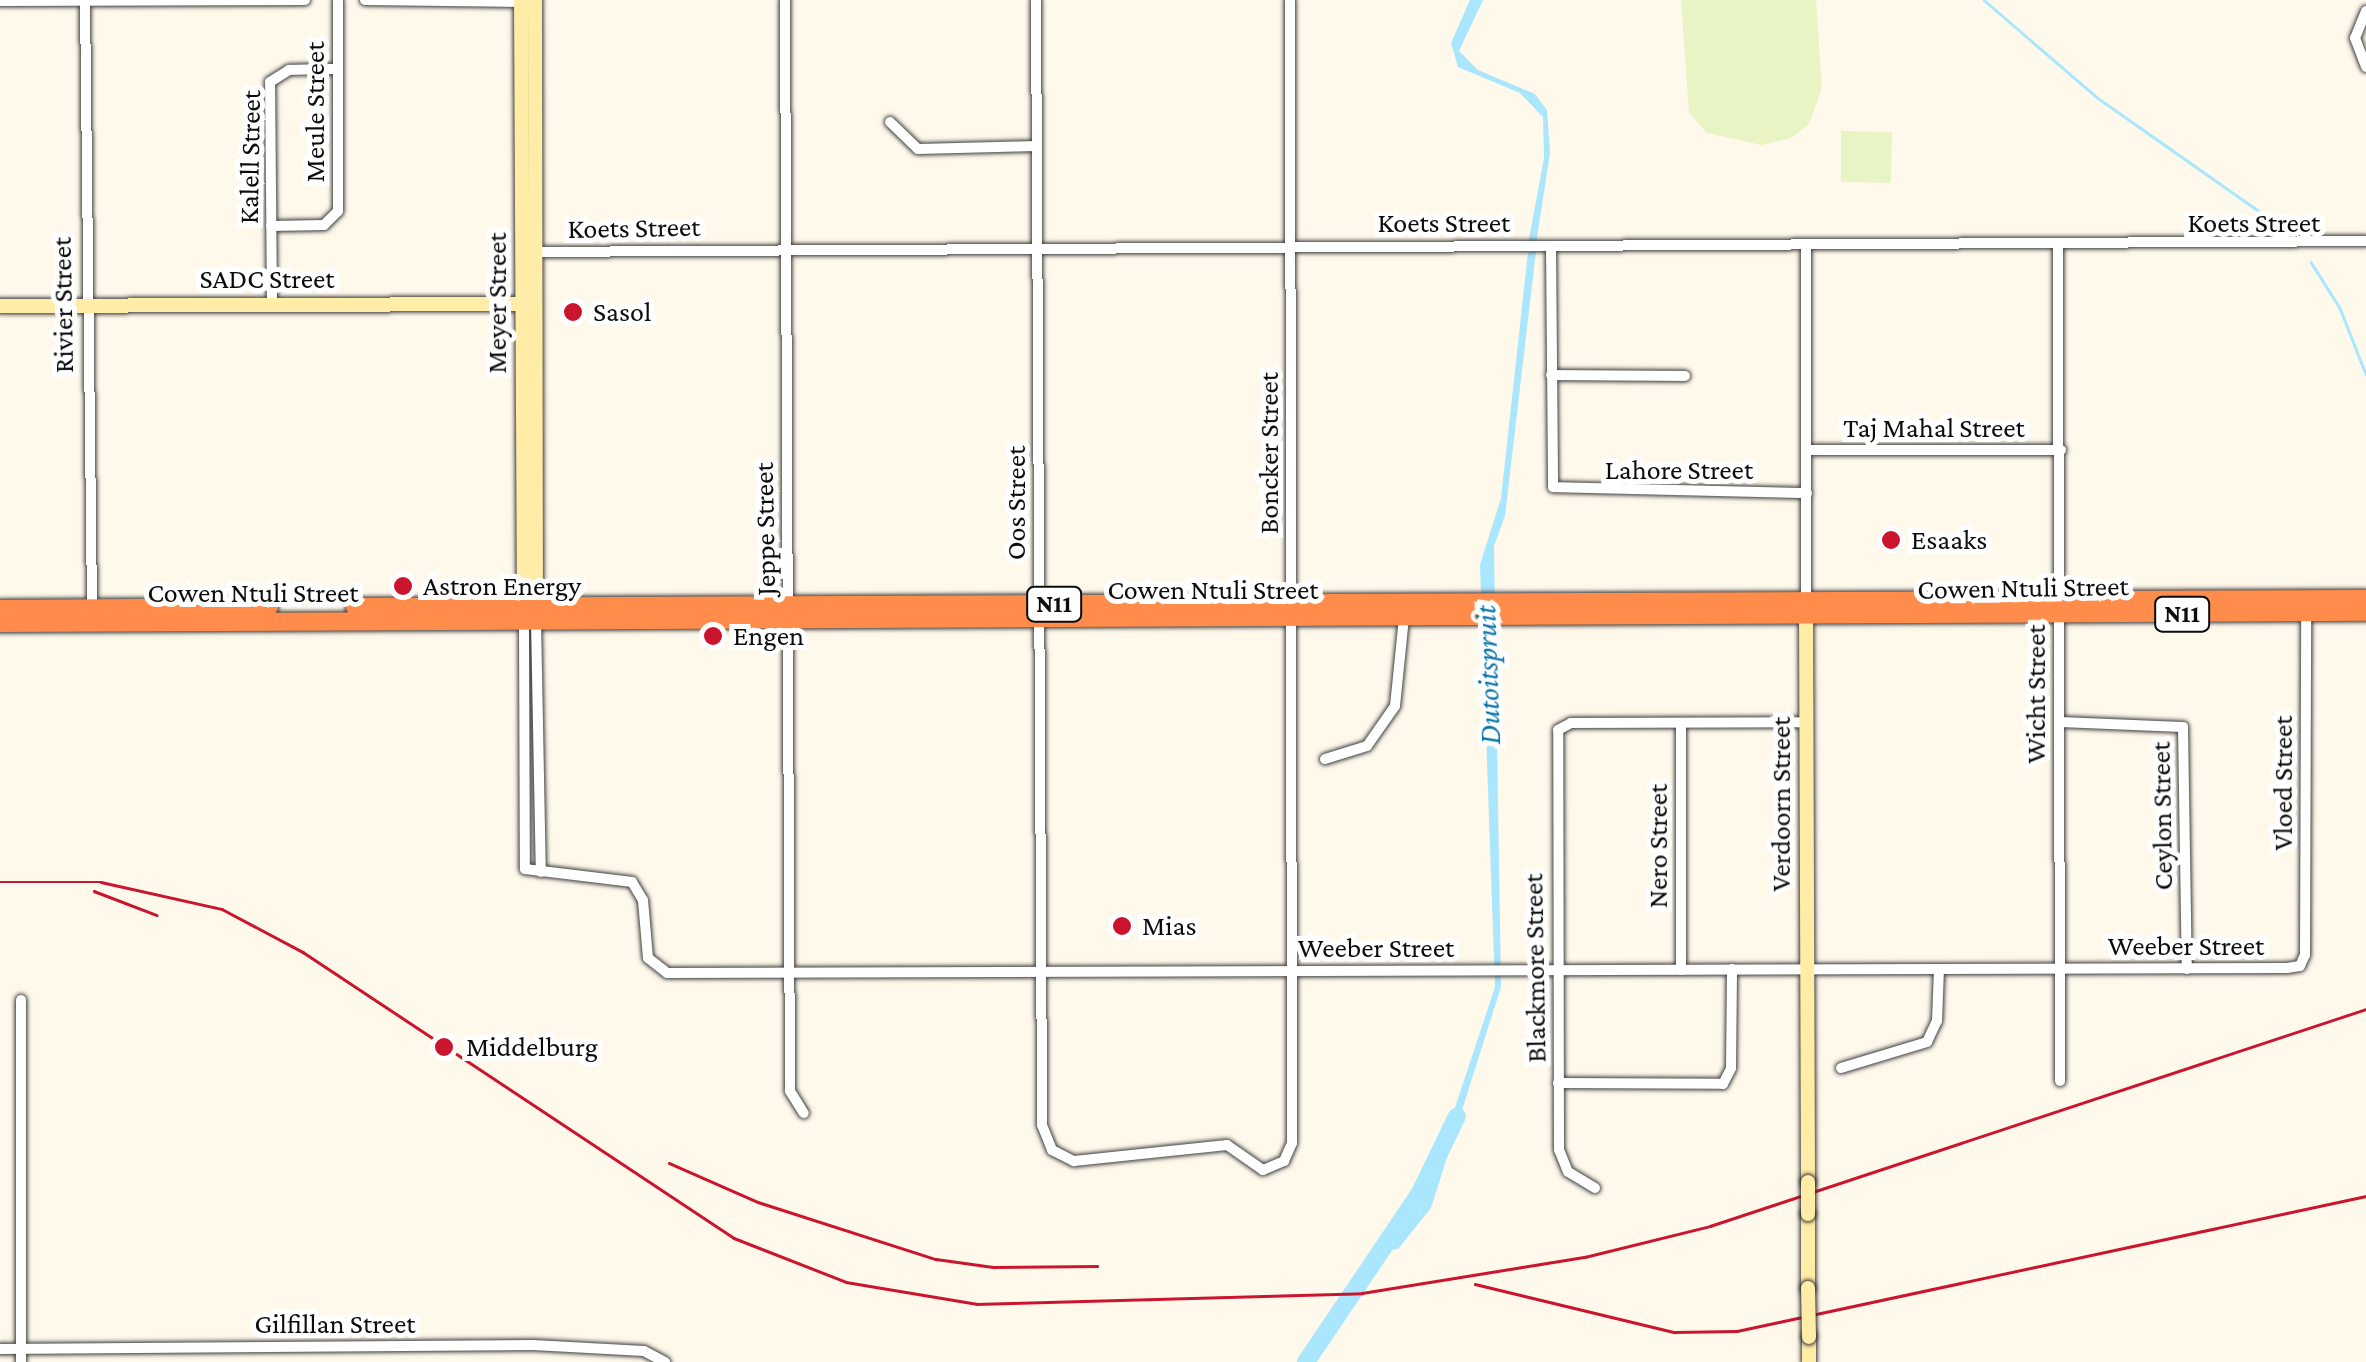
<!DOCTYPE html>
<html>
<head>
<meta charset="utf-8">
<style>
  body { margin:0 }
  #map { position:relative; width:2366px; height:1362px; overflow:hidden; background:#fff9ec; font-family:"Crimson Pro",serif }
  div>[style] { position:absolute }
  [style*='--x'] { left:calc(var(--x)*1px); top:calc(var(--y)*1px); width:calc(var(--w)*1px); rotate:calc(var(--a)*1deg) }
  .pitch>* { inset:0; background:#e8f4c4 }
  .water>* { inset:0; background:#aae6fd }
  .stream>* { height:2.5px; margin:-1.25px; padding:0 1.25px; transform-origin:1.25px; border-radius:1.25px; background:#aae6fd }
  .river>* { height:18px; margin:-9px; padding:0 9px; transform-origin:9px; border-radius:9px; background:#aae6fd }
  .roads { filter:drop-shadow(0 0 2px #3f3f3f) drop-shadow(0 0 2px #3f3f3f) }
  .street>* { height:10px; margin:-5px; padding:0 5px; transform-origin:5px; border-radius:5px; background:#fff }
  .secondary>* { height:14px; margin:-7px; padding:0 7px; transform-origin:7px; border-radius:7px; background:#ffeda7 }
  .highway>* { height:18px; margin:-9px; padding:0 9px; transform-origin:9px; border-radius:9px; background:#ff8c4a }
  .rail>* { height:2.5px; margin:-1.25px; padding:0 1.25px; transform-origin:1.25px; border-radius:1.25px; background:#cb152f }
  .bridges { filter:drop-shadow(0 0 2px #2e2e2e) drop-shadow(0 0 2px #2e2e2e) }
  .secondary-bridge>* { height:14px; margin:-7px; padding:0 7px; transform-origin:7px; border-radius:7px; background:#ffeda7 }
  .dots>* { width:28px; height:28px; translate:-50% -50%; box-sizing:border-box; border:5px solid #fff; border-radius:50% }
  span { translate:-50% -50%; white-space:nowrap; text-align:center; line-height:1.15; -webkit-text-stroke:10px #fff; paint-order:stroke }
  .shield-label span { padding:2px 8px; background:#fff; border:2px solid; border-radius:8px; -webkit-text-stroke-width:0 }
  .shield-label { font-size:25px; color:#0c0c0c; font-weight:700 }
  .street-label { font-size:28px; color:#0c0c0c }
  .poi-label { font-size:28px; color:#0c0c0c }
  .left { translate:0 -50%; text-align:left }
  .water-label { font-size:30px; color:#0873ab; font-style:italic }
</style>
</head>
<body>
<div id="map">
  <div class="pitch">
    <i style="clip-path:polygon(1681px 0,1816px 0,1822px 88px,1809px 124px,1791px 138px,1762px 145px,1707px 133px,1689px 112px)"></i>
    <i style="clip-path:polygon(1841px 131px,1892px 132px,1891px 183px,1841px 182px)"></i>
  </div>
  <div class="water">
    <i style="clip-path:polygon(1470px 0,1483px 0,1459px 51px,1478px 70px,1535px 94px,1547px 110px,1550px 153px,1536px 244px,1528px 244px,1544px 158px,1543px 117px,1520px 93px,1458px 67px,1451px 43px)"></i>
    <i style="clip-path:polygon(1536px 251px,1505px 516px,1494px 546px,1501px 987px,1431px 1208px,1398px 1249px,1388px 1250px,1422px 1207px,1495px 987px,1480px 565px,1501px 498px,1528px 252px)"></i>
  </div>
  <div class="stream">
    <i style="--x:1984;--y:0;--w:150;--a:40.7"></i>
    <i style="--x:2098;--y:98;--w:231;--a:35.1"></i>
    <i style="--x:2311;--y:262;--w:54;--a:57.8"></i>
    <i style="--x:2340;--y:308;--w:71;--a:68.5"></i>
  </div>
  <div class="river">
    <i style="--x:1306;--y:1362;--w:204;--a:-56"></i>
    <i style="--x:1420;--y:1193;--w:85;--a:-64.3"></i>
  </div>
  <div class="roads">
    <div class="street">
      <i style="--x:85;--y:0;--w:609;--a:89.34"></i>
      <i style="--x:365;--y:0;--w:156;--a:0.7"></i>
      <i style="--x:785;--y:0;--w:1091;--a:89.74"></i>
      <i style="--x:790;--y:1091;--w:26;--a:58"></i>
      <i style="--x:1036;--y:0;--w:1125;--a:89.69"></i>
      <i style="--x:1042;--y:1125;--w:27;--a:68"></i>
      <i style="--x:1052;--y:1150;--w:25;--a:27"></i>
      <i style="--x:1074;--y:1161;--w:154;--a:-6"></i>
      <i style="--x:1227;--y:1145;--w:44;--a:34.8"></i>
      <i style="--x:1263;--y:1170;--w:23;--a:-23"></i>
      <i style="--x:1284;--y:1161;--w:20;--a:-66"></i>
      <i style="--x:1292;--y:1143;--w:1143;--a:-90.1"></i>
      <i style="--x:0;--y:1;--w:305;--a:-0.2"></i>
      <i style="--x:2366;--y:11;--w:29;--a:112"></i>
      <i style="--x:2355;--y:38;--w:31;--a:69"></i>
      <i style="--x:890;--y:122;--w:39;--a:44"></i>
      <i style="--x:918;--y:149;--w:119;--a:-1.4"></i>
      <i style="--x:271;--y:226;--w:53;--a:-1.1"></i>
      <i style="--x:324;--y:225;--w:20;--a:-45"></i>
      <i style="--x:338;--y:211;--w:211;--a:-90"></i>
      <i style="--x:1551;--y:246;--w:241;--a:89.5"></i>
      <i style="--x:1553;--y:487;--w:254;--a:1.4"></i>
      <i style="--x:2058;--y:246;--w:835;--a:89.86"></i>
      <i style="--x:528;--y:252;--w:1838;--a:-0.34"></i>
      <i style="--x:272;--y:304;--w:222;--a:-90.5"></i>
      <i style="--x:270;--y:82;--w:22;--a:-32"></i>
      <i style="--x:289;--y:70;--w:49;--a:-1.2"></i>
      <i style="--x:1551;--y:375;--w:134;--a:0.4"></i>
      <i style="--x:1807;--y:450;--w:254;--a:0"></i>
      <i style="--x:1806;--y:604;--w:358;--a:-90"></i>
      <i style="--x:524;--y:621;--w:248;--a:89.8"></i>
      <i style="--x:525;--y:869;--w:108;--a:6.9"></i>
      <i style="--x:632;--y:882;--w:21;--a:59"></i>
      <i style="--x:643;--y:900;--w:58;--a:85.1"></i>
      <i style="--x:648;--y:958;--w:24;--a:38"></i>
      <i style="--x:667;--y:973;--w:1620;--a:-0.18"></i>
      <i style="--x:2287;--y:968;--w:13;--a:-9"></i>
      <i style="--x:2300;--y:966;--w:12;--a:-66"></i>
      <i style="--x:2305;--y:955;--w:346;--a:-89.8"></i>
      <i style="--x:536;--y:621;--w:251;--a:88.9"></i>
      <i style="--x:2059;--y:722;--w:124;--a:2.3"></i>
      <i style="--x:2183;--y:727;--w:242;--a:89.1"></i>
      <i style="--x:1681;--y:723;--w:247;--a:90"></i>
      <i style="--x:1325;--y:759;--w:44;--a:-17.2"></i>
      <i style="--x:1367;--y:746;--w:49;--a:-55"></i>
      <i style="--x:1395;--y:706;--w:88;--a:-84.2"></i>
      <i style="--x:21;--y:1000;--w:362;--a:90"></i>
      <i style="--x:1841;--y:1068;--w:90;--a:-16.8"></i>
      <i style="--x:1927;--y:1042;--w:23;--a:-65"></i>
      <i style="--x:1937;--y:1021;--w:52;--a:-87.8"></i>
      <i style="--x:1558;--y:1083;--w:165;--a:0.3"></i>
      <i style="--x:1723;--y:1084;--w:18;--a:-63"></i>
      <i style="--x:1731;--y:1068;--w:99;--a:-89.4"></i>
      <i style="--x:1595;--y:1188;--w:31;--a:-149"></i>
      <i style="--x:1568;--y:1172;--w:24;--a:-112"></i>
      <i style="--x:1559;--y:1150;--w:420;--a:-90.1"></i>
      <i style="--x:1558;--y:730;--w:15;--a:-28"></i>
      <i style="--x:1571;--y:723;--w:235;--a:-0.2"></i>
      <i style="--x:0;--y:1349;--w:533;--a:-0.43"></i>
      <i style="--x:533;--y:1345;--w:111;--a:3.1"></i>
      <i style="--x:644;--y:1351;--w:24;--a:28"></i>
    </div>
    <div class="secondary">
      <i style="--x:521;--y:0;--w:614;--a:89.72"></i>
      <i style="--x:535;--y:0;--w:614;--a:89.91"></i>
      <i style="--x:0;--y:306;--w:529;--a:-0.22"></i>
      <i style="--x:1806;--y:605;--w:577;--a:89.8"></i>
      <i style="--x:1808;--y:1214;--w:74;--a:90"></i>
      <i style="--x:1809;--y:1337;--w:25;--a:90"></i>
    </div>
    <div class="highway">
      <i style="--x:355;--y:607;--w:2011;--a:-0.23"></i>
      <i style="--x:0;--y:609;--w:269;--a:-0.4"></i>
      <i style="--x:0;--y:623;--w:2366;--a:-0.27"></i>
    </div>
  </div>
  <div class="rail">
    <i style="--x:0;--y:882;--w:101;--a:0"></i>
    <i style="--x:101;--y:882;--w:124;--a:12.6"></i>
    <i style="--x:222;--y:909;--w:92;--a:28"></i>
    <i style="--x:303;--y:952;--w:517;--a:33.57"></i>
    <i style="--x:734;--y:1238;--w:120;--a:21.4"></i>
    <i style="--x:846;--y:1282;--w:133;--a:9.5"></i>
    <i style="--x:977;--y:1304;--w:385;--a:-1.6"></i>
    <i style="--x:1362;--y:1293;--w:226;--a:-9.2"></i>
    <i style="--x:1585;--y:1257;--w:129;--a:-13.9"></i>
    <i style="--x:1710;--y:1226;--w:691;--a:-18.3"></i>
    <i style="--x:94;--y:891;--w:67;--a:20.9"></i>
    <i style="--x:669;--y:1163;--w:97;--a:23.7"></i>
    <i style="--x:758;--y:1202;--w:187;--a:17.8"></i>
    <i style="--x:936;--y:1259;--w:59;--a:7.9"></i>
    <i style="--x:994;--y:1267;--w:103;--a:-0.6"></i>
    <i style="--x:1475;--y:1284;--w:205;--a:13.6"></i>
    <i style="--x:1674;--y:1332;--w:63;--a:-0.9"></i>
    <i style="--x:1737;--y:1331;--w:643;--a:-12.11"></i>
  </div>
  <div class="bridges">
    <div class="secondary-bridge">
      <i style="--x:1808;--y:1182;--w:32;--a:90"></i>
      <i style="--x:1808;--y:1288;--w:49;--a:88.8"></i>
    </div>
  </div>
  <div class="dots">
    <i style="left:573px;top:312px;background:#cb152f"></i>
    <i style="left:1891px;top:540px;background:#cb152f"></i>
    <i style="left:403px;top:586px;background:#cb152f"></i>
    <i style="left:713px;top:636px;background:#cb152f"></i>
    <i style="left:1122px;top:926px;background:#cb152f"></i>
    <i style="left:444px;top:1047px;background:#cb152f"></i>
  </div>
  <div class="shield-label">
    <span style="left:1054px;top:604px">N11</span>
    <span style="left:2182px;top:614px">N11</span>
  </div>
  <div class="street-label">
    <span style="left:315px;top:112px;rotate:-90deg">Meule Street</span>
    <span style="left:250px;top:157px;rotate:-89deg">Kalell Street</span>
    <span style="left:1444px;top:223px">Koets Street</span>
    <span style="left:2254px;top:223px">Koets Street</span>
    <span style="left:634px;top:228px;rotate:-1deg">Koets Street</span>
    <span style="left:267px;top:279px">SADC Street</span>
    <span style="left:497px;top:303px;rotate:-90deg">Meyer Street</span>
    <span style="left:63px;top:305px;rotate:-91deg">Rivier Street</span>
    <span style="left:1934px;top:428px">Taj Mahal Street</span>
    <span style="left:1269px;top:453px;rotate:-90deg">Boncker Street</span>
    <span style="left:1679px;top:470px">Lahore Street</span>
    <span style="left:1016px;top:503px;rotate:-90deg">Oos Street</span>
    <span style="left:765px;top:529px;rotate:-91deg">Jeppe Street</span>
    <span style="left:2023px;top:588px;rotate:-1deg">Cowen Ntuli Street</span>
    <span style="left:1213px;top:590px">Cowen Ntuli Street</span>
    <span style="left:253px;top:593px">Cowen Ntuli Street</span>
    <span style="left:2036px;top:694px;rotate:-90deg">Wicht Street</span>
    <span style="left:2283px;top:783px;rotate:-90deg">Vloed Street</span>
    <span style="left:1781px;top:804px;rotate:-90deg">Verdoorn Street</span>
    <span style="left:2162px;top:816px;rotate:-91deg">Ceylon Street</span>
    <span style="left:1658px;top:846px;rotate:-90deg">Nero Street</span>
    <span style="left:2186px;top:946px">Weeber Street</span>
    <span style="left:1376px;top:948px">Weeber Street</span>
    <span style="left:1535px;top:968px;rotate:-91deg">Blackmore Street</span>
    <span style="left:335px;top:1324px">Gilfillan Street</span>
  </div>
  <div class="poi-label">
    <span class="left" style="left:593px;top:312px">Sasol</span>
    <span class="left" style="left:1911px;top:540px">Esaaks</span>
    <span class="left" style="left:423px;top:586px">Astron Energy</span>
    <span class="left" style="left:733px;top:636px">Engen</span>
    <span class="left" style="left:1142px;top:926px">Mias</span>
    <span class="left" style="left:466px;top:1047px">Middelburg</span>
  </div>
  <div class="water-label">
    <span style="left:1488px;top:675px;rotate:-92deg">Dutoitspruit</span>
  </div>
</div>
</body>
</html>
